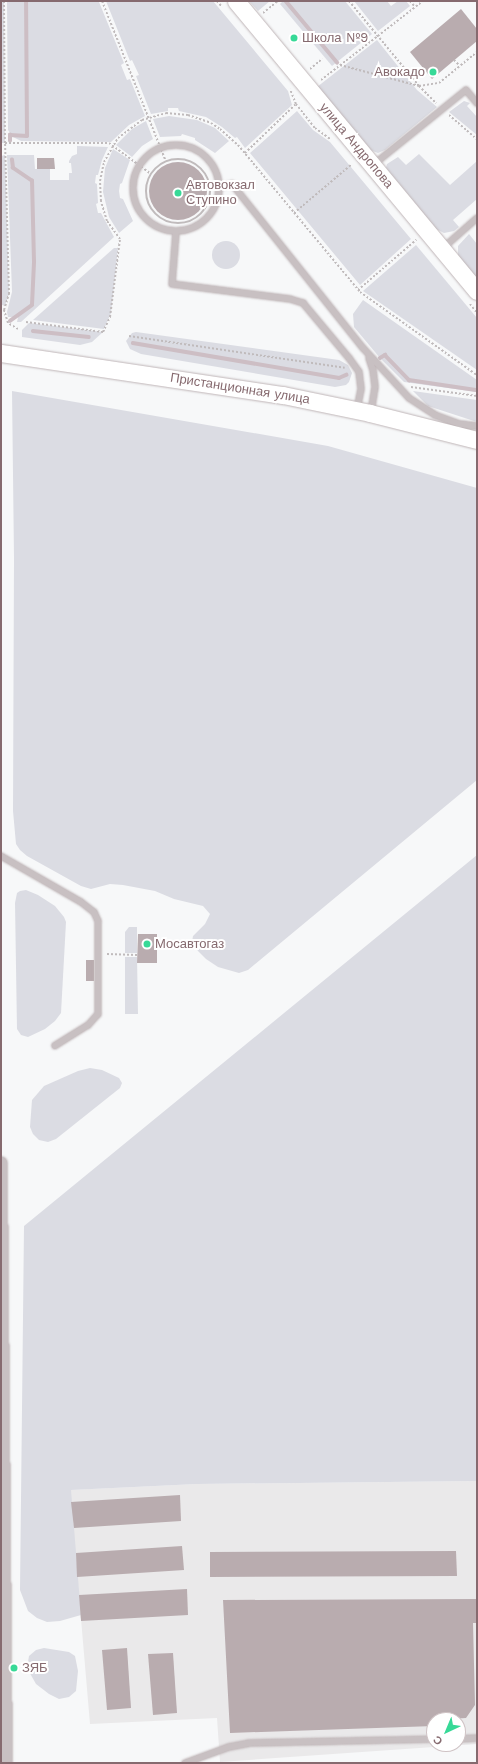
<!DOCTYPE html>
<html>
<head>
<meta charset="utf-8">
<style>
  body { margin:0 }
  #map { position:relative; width:478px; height:1764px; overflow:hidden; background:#f7f8f9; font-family:"Work Sans",sans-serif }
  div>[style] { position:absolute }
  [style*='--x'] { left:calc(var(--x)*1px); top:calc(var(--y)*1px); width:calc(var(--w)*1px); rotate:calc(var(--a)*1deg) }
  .built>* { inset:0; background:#eae9ea }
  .green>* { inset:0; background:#dbdce3 }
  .round { border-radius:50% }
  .stream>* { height:3.5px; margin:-1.75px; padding:0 1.75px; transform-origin:1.75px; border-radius:1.75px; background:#cdbec4 }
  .building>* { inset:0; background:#b9acaf }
  .path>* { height:2px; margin-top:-1px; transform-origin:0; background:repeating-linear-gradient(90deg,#c0bbbc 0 2px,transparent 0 4px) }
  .path>.ring { margin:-1px; padding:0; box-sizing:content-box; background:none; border:2px solid #c0bbbc; border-radius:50% }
  .roads { filter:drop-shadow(0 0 1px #bfb5b7) drop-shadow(0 0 1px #bfb5b7) }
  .lane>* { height:6px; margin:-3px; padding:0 3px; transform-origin:3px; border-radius:3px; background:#c8c0c2 }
  .lane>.ring { margin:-3px; padding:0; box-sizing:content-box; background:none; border:6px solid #c8c0c2; border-radius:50% }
  .street>* { height:12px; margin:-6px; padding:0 6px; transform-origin:6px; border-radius:6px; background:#c8c0c2 }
  .secondary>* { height:17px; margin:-8.5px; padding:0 8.5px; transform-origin:8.5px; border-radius:8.5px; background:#fff }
  .dots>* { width:11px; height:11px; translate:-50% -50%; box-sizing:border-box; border:2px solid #fff; border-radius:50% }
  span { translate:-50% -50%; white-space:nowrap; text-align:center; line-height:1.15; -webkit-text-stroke:4px #fff; paint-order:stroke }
  .poi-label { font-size:13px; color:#866a6f }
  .left { translate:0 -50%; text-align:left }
  .right { translate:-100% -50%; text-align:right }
  .street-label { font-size:13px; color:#866a6f }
  .frame { position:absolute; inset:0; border:2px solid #866a6f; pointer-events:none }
  .north { position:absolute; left:426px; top:1712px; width:40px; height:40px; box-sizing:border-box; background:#fff; border:1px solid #cfc3c5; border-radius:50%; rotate:224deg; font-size:11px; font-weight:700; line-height:16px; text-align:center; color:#866a6f }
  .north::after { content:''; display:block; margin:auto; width:14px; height:18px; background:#37d997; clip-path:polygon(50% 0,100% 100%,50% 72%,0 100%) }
</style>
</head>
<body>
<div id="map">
  <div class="built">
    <i style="clip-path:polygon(evenodd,477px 1481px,477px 1744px,220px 1762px,217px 1718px,90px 1724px,70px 1490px,197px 1484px,477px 1481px,434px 1720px,458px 1720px,458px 1744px,434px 1744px,434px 1720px)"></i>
  </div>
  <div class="green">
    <i style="clip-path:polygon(1px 1px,4px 1px,5px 143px,1px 143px)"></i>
    <i style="clip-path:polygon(7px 1px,99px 2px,124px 63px,121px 65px,127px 80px,130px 79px,145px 116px,129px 125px,111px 142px,21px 141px,13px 137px,8px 130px)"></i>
    <i style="clip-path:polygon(106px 1px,213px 1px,288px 91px,292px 105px,245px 148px,237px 137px,235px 138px,222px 127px,206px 117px,179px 111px,178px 108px,168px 108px,168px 111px,151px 114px,136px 76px,139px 75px,132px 60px,130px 61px)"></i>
    <i style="clip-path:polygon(249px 1px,270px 1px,258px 11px)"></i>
    <i style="clip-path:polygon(283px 1px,345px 1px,372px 34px,332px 66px,280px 4px)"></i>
    <i style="clip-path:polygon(354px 1px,387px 1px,391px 6px,398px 1px,406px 1px,410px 6px,378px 31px)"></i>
    <i style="clip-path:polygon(377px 40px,417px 90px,437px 107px,385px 150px,378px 153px,370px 150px,317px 87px)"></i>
    <i style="clip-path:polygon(464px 101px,470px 103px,467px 106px,477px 117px,477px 135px,449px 112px)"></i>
    <i style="clip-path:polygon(297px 111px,313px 130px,330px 142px,411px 239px,360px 285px,250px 153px)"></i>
    <i style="clip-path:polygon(169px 116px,197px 120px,215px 128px,229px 141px,215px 153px,195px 140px,195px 138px,182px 134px,181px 136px,160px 137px,153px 119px)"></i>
    <i style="clip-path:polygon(146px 121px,153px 139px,142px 146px,132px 157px,116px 145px,132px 129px)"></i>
    <i style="clip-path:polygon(77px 146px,108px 147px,102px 160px,98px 175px,96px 175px,95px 183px,97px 184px,98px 203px,96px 204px,98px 213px,101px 213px,114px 237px,21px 322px,17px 322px,18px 317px,8px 317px,7px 312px,12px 292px,7px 155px,34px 155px,35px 169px,50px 169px,50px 180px,69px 180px,69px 173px,72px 173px,71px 163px,69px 163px,69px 161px,72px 156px,77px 154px)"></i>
    <i style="clip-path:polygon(113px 149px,130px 160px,122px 183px,120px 184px,119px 191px,120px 198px,123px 199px,133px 221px,119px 233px,109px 217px,103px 192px,105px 168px)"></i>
    <i style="clip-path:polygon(419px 154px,450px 185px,477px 161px,477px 199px,453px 220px,459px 227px,454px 231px,444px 233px,436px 229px,386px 168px,387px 164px,398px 157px,406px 165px)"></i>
    <i style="clip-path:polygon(5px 155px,9px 294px,5px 306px,2px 305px,1px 282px,1px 156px)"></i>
    <i style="clip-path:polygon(469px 234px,477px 244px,477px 279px,458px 257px,458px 246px)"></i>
    <i class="round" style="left:212px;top:241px;width:28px;height:28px"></i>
    <i style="clip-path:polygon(416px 245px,477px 318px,477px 370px,363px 291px)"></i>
    <i style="clip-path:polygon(114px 248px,118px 248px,111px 313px,104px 329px,33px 320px)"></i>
    <i style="clip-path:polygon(363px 300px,477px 380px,477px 392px,404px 382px,380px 358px,354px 327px,353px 314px)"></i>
    <i style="clip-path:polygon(29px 323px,103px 332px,92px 342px,80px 345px,22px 337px,22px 330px)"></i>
    <i style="clip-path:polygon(136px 332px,339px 360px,348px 365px,352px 373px,349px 382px,346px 385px,335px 387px,141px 354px,130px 349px,126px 341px,132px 333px)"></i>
    <i style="clip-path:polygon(12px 391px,328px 446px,477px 488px,477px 780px,248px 970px,239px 973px,218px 967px,206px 959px,198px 951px,192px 942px,193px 936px,205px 924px,210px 914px,203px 906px,174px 899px,155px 891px,123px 885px,110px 884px,91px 889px,81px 886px,27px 856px,20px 850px,16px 844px,13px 811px,14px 558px)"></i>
    <i style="clip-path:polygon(413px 391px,477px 400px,477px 422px,428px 406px)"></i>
    <i style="clip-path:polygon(477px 855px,477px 1481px,197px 1484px,71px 1490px,81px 1615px,60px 1621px,47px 1622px,37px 1618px,28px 1611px,20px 1590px,24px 1226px)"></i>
    <i style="clip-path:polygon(26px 890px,38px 895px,55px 906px,64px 917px,66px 922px,61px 1013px,55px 1021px,45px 1029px,28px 1037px,21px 1035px,17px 1029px,15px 903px,17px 893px,20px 891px)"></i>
    <i style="clip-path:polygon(129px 927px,137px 927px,137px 953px,125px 953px,125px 932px)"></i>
    <i style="clip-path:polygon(125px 957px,137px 957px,138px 1014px,125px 1014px)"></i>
    <i style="clip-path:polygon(90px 1068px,102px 1070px,119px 1078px,122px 1083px,120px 1088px,56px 1139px,48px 1142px,39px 1140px,33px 1134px,30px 1127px,32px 1100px,44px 1086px,78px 1071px)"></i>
    <i style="clip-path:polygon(44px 1648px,69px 1652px,75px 1656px,78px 1671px,76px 1691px,69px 1697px,59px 1699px,49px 1694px,36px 1684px,27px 1668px,29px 1656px,36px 1650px)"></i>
  </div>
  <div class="stream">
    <i style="--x:286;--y:1;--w:80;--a:50.1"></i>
    <i style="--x:10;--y:141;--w:6;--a:-90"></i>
    <i style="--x:10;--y:135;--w:17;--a:3"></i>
    <i style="--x:27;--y:136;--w:135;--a:-90.4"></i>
    <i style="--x:10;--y:321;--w:27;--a:-36"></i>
    <i style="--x:32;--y:305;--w:43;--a:-87.3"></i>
    <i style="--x:34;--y:262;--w:81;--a:-91.4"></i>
    <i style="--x:32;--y:181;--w:23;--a:-146"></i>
    <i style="--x:13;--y:168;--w:8;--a:-97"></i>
    <i style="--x:33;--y:331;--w:56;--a:6.1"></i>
    <i style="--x:133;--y:343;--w:209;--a:9.6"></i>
    <i style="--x:339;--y:378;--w:8;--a:-23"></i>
    <i style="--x:380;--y:358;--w:6;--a:-31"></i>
    <i style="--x:385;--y:355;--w:35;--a:46"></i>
    <i style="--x:409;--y:380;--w:69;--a:8.4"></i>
  </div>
  <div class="building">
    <i style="clip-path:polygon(461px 9px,477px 29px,477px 41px,432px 79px,410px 52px)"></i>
    <i style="clip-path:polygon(37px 158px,54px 158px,55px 169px,37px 169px)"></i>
    <i class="round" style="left:149px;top:162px;width:58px;height:58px"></i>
    <i style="clip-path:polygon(138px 934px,157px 934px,157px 963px,137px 963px)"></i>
    <i style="clip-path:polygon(86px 960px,94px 960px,94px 981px,86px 981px)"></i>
    <i style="clip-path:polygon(180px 1495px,181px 1521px,74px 1528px,71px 1502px)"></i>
    <i style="clip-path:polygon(182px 1546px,184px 1570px,77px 1577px,76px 1553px)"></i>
    <i style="clip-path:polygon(456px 1551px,457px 1576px,210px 1577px,210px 1552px)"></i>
    <i style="clip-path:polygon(187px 1589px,188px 1615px,81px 1621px,79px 1595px)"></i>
    <i style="clip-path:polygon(477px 1599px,477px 1623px,473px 1623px,475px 1705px,466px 1718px,434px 1720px,434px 1726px,230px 1733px,223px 1600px)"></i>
    <i style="clip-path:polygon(127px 1648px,131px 1708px,107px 1710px,102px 1650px)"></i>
    <i style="clip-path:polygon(173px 1653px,177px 1713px,153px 1715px,148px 1654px)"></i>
  </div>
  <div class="path">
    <i style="--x:4;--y:1;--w:142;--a:89.6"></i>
    <i style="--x:102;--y:1;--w:173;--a:68.3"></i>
    <i style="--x:217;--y:1;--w:8;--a:50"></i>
    <i style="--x:349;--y:1;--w:110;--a:50.5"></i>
    <i style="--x:419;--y:86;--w:24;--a:45"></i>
    <i style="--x:392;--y:1;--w:1;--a:0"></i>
    <i style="--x:410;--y:1;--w:8;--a:50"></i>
    <i style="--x:263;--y:13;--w:19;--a:-39"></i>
    <i style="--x:454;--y:60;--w:8;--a:45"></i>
    <i style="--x:340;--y:65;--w:82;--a:14.9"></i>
    <i style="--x:419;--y:86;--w:20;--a:-9"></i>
    <i style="--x:439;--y:83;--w:49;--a:-39.2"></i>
    <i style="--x:310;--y:69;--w:16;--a:-40"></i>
    <i style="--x:321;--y:80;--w:129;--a:-37.8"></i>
    <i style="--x:296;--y:104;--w:31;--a:52"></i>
    <i style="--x:315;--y:128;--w:19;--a:36"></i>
    <i style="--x:449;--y:115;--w:37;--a:41"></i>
    <i style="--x:245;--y:153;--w:71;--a:-43.9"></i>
    <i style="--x:296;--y:104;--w:16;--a:-112"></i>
    <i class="ring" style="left:146px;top:159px;width:62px;height:62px"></i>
    <i style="--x:294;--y:213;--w:76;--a:-40.2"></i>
    <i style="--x:358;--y:290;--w:77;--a:-40.8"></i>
    <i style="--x:470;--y:304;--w:11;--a:52"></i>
    <i style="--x:26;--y:322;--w:78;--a:7.4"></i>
    <i style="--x:103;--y:332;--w:17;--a:-65"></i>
    <i style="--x:110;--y:317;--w:79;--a:-82.7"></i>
    <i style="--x:120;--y:239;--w:22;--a:-126"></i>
    <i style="--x:107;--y:221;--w:21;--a:-107"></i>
    <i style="--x:101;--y:201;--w:20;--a:-93"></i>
    <i style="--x:100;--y:181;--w:19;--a:-78"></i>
    <i style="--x:104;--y:162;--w:28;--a:-60"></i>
    <i style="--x:118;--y:138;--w:30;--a:-37"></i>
    <i style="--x:142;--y:120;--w:25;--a:-16"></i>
    <i style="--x:166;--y:113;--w:22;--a:5"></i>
    <i style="--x:188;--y:115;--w:24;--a:19"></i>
    <i style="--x:211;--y:123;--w:11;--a:34"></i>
    <i style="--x:220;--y:129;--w:24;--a:42"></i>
    <i style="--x:238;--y:145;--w:191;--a:50.3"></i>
    <i style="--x:360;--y:292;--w:143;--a:35.4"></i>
    <i style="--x:18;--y:329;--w:12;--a:-149"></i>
    <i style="--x:8;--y:323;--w:14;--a:-107"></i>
    <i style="--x:4;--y:310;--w:17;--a:-73"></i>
    <i style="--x:9;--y:294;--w:151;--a:-91.5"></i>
    <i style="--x:5;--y:143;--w:104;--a:0"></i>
    <i style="--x:109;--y:143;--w:52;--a:36.4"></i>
    <i style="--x:129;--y:336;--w:218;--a:8.4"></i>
    <i style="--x:411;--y:387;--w:67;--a:7.8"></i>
    <i style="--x:107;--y:954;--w:30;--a:2"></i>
  </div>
  <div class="roads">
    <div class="lane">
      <i class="ring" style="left:133px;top:145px;width:80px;height:80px"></i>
      <i style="--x:373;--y:165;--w:119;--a:-38.9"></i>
      <i style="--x:466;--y:90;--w:17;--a:50"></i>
      <i style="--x:220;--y:187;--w:12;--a:-14"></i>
      <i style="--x:232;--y:184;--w:210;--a:51.4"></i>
      <i style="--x:363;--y:348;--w:68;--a:47.4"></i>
      <i style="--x:409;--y:398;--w:31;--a:33"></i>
      <i style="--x:435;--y:415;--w:27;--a:20"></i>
      <i style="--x:460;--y:424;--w:17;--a:7"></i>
      <i style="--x:176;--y:232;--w:52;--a:94.4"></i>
      <i style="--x:172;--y:284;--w:119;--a:7.2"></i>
      <i style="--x:290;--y:299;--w:14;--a:17"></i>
      <i style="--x:303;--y:303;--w:72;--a:50.1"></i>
      <i style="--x:349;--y:358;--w:17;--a:54"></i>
      <i style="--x:359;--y:372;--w:17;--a:83"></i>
      <i style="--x:361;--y:389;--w:20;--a:101"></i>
      <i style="--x:443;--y:248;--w:45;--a:-41.4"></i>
      <i style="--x:369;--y:358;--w:13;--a:72"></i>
      <i style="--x:373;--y:370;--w:17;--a:83"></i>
      <i style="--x:375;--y:387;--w:24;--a:99"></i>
      <i style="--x:1;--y:856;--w:92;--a:29.9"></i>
      <i style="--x:81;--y:902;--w:16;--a:38"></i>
      <i style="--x:94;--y:912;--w:10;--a:66"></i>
      <i style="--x:98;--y:921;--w:93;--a:90"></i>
      <i style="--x:98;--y:1014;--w:15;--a:132"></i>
      <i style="--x:88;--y:1025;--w:39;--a:148"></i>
      <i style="--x:458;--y:1739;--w:19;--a:-3"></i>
      <i style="--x:185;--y:1763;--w:47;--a:-20"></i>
      <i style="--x:229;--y:1747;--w:20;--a:-11"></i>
      <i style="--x:249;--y:1743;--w:185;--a:-1.2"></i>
    </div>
    <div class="street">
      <i style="--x:1;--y:1163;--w:600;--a:89.52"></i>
    </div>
    <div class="secondary">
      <i style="--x:236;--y:1;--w:377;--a:50.3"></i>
      <i style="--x:1;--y:353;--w:285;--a:8.5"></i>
      <i style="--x:283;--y:395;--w:89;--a:11.7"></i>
      <i style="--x:370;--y:413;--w:110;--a:14.2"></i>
    </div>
  </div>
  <div class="dots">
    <i style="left:294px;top:38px;background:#37d997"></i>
    <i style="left:433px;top:72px;background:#37d997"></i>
    <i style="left:178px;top:193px;background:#37d997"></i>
    <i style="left:147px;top:944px;background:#37d997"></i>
    <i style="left:14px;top:1668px;background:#37d997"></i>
  </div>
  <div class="poi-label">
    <span class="left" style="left:302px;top:38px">Школа №9</span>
    <span class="right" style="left:425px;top:72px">Авокадо</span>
    <span class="left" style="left:186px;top:193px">Автовокзал<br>Ступино</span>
    <span class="left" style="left:155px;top:944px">Мосавтогаз</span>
    <span class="left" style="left:22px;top:1668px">ЗЯБ</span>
  </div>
  <div class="street-label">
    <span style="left:356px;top:146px;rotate:50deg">улица Андропова</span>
    <span style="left:240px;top:389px;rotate:9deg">Пристанционная улица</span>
  </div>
  <div class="frame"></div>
  <div class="north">С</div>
</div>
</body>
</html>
